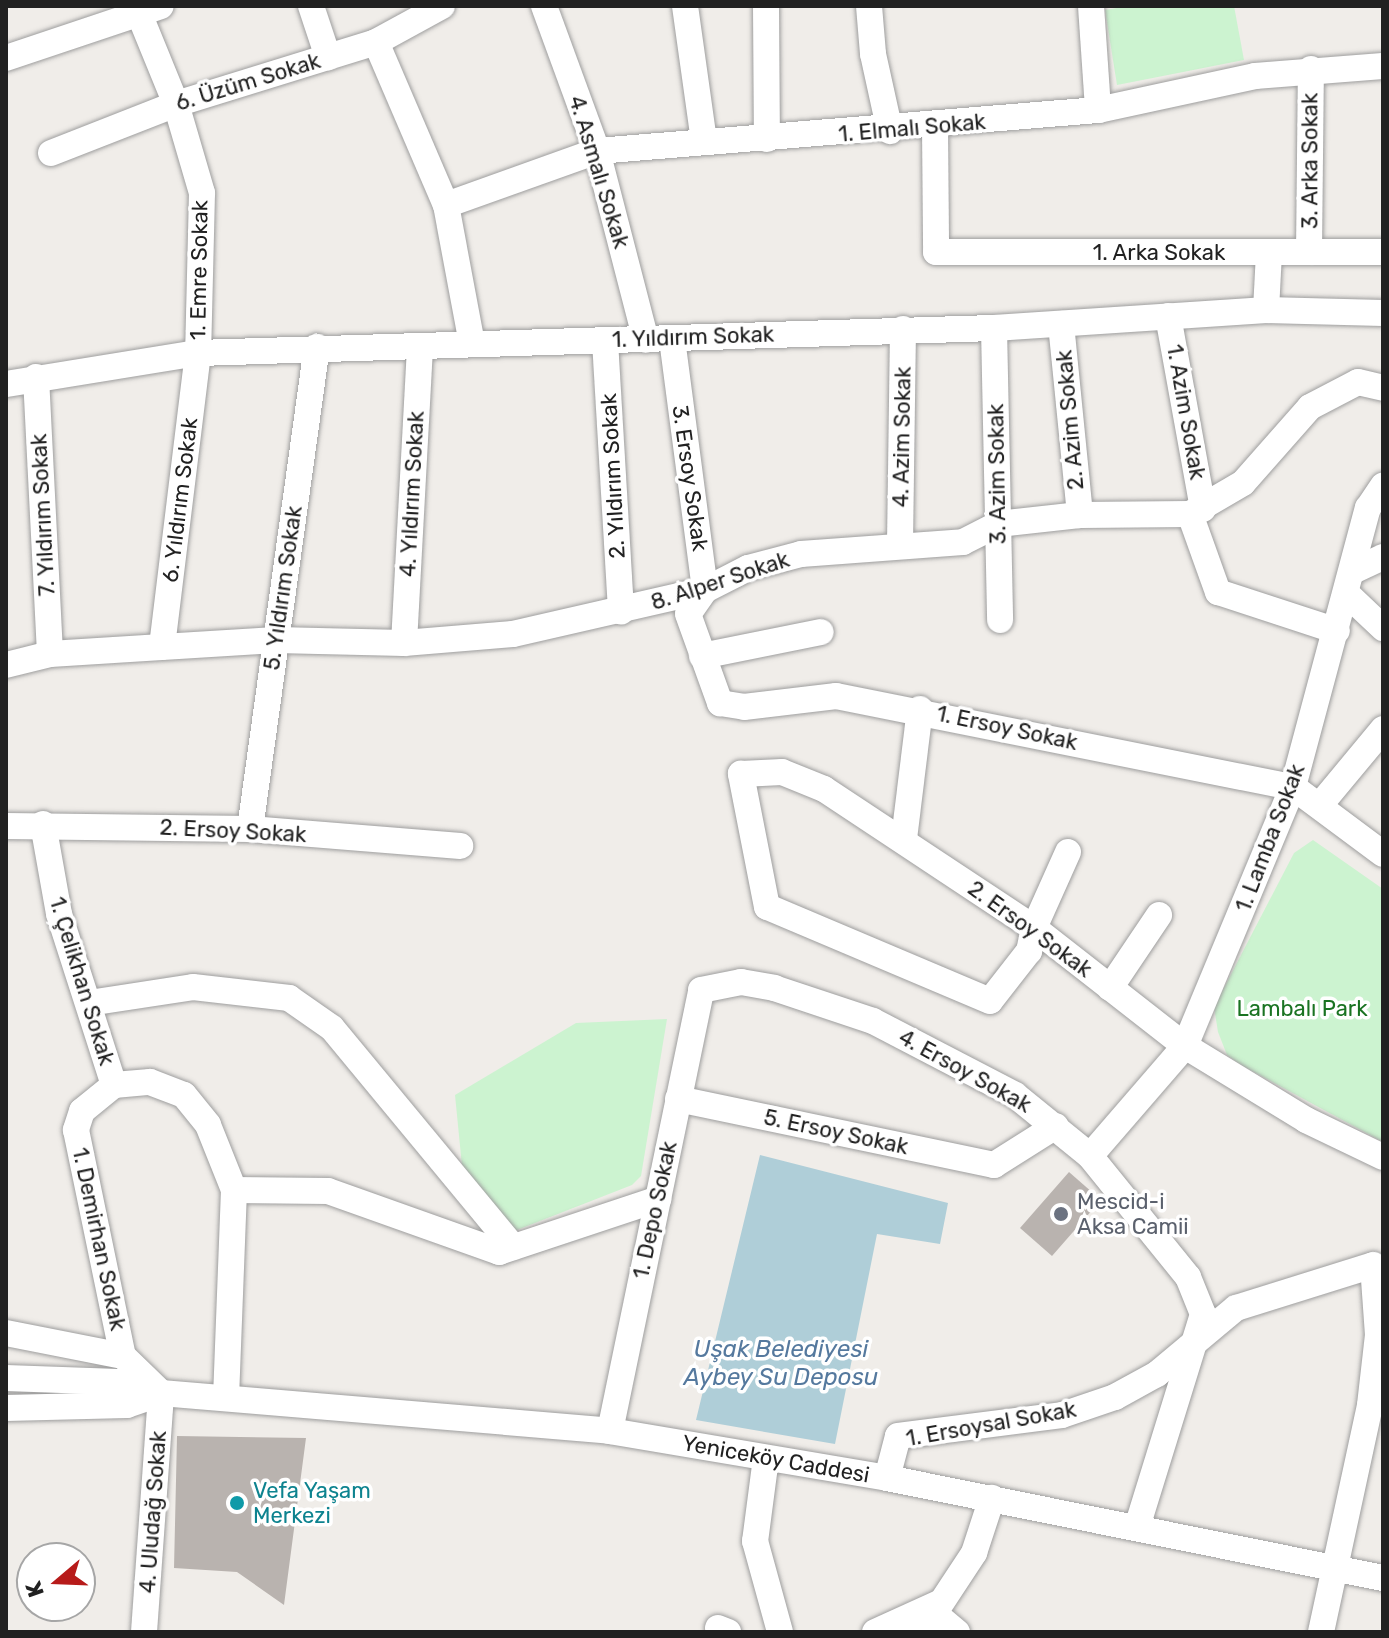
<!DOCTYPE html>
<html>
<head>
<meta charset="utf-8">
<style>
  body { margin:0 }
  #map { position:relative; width:1389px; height:1638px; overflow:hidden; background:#f0ede9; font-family:Rubik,sans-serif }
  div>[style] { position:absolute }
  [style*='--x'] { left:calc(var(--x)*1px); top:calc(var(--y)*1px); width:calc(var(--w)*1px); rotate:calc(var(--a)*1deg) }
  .park>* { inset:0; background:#ccf3d0 }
  .water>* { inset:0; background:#afced8 }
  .building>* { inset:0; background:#b9b3af }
  .roads { filter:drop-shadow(0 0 2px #9e9e9e) drop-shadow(0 0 2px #9e9e9e) }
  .minor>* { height:26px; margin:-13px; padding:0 13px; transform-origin:13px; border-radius:13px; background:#fff }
  .dots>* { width:22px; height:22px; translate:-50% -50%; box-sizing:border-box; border:4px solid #fff; border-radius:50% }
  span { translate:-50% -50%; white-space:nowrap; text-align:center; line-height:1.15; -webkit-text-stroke:7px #fff; paint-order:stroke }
  .street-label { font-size:22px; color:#212121 }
  .park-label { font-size:22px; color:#1a7322 }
  .worship-label { font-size:22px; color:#5b616d }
  .left { translate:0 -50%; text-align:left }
  .culture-label { font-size:22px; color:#0d838f }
  .water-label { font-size:24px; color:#55799e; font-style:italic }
  .frame { position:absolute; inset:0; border:8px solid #212121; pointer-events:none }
  .north { position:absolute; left:16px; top:1542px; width:80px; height:80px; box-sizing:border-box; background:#fff; border:2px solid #a6a6a6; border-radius:50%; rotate:251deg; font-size:22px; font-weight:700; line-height:32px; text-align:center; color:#212121 }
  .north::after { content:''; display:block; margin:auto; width:28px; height:36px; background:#b71b1a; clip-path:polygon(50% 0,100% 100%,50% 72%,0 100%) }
</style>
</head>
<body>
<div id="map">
  <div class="park">
    <i style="clip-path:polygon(1128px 6px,1234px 6px,1244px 60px,1117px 85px,1105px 10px)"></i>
    <i style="clip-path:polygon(1313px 840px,1383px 889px,1383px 1142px,1241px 1065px,1227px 1055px,1218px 1032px,1214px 1007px,1294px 853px)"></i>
    <i style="clip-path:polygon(667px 1019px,641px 1176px,632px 1185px,507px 1234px,462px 1166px,455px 1095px,576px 1023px)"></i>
  </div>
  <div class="water">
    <i style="clip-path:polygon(760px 1155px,948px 1203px,940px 1244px,877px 1234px,835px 1444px,696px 1420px)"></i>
  </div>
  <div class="building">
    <i style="clip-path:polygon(1069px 1172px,1101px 1200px,1052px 1256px,1020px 1228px)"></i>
    <i style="clip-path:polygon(177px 1436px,306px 1438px,284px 1605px,237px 1572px,174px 1568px)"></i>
  </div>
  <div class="roads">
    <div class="minor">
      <i style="--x:136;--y:6;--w:106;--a:67.8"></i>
      <i style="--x:176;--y:104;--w:93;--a:73.7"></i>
      <i style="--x:202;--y:193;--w:160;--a:91.4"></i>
      <i style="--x:198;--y:353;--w:296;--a:97"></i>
      <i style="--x:311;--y:6;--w:54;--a:71.6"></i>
      <i style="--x:544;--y:6;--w:154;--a:69.9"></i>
      <i style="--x:597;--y:151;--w:195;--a:75.5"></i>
      <i style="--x:685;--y:6;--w:137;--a:82"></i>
      <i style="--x:766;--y:6;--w:133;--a:89.6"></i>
      <i style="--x:869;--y:6;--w:48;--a:85.2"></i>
      <i style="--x:873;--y:54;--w:79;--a:77.6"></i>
      <i style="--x:1091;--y:6;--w:104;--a:86.1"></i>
      <i style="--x:376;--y:42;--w:177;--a:66.8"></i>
      <i style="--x:446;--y:205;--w:141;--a:79.4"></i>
      <i style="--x:6;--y:58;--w:163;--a:-18.5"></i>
      <i style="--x:935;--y:126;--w:126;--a:89.5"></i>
      <i style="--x:936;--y:252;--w:447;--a:0"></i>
      <i style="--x:51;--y:153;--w:134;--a:-21.4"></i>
      <i style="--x:176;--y:104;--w:209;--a:-17.2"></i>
      <i style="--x:376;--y:42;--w:75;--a:-28.6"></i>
      <i style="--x:446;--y:205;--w:160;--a:-19.7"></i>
      <i style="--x:597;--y:151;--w:503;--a:-4.68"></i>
      <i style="--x:1098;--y:110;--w:161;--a:-12.2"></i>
      <i style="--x:1255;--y:76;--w:128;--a:-4.5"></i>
      <i style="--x:1309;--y:252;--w:183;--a:-89.4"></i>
      <i style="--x:1266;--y:310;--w:57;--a:-87"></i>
      <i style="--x:1168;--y:316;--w:196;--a:79.7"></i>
      <i style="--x:1061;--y:324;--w:192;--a:84.3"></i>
      <i style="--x:994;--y:328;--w:292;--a:88.8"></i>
      <i style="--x:672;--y:339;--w:253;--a:82.5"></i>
      <i style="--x:705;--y:590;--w:29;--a:125"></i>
      <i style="--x:688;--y:614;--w:95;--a:70.2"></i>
      <i style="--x:720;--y:703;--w:24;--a:9"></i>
      <i style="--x:744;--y:707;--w:93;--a:-6.8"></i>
      <i style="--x:836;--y:696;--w:466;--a:11.3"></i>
      <i style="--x:1293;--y:787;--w:112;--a:36.7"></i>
      <i style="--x:605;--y:341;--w:271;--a:86.6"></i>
      <i style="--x:36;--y:377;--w:277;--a:87.1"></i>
      <i style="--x:6;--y:384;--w:194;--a:-9.2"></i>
      <i style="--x:198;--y:353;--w:796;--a:-1.8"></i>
      <i style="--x:994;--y:328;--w:273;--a:-3.8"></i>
      <i style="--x:1266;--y:310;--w:117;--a:1.5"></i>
      <i style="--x:1190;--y:514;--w:83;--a:70.3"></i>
      <i style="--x:1218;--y:592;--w:125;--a:18.1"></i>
      <i style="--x:900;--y:544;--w:215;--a:-89.2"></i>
      <i style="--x:1353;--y:571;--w:33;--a:-25"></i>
      <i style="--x:1347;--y:594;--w:50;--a:43.4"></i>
      <i style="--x:404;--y:643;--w:297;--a:-86.9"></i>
      <i style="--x:702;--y:656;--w:121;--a:-11.4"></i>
      <i style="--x:6;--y:665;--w:45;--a:-14"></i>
      <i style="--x:50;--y:654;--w:112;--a:-3.6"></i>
      <i style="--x:162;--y:647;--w:114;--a:-3.5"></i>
      <i style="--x:276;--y:640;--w:128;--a:1.3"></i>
      <i style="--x:404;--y:643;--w:109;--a:-4.7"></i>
      <i style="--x:513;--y:634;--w:197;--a:-12.9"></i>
      <i style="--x:705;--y:590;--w:48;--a:-27.1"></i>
      <i style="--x:748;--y:568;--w:55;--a:-14.8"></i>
      <i style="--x:801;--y:554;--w:162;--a:-4.2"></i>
      <i style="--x:963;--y:542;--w:39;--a:-27"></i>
      <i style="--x:998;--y:524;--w:82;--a:-6.3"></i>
      <i style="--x:1080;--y:515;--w:110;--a:-0.5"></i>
      <i style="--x:1190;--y:514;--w:61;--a:-30.3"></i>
      <i style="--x:1243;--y:483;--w:101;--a:-48.6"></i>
      <i style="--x:1310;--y:407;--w:54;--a:-27.5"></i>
      <i style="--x:1358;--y:382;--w:26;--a:13"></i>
      <i style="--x:1320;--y:805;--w:99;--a:-50.3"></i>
      <i style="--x:43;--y:824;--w:91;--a:79.9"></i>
      <i style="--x:59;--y:914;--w:180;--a:72.2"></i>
      <i style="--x:114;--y:1085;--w:36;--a:-5"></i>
      <i style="--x:150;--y:1082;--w:36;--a:21"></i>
      <i style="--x:184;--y:1095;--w:38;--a:51"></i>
      <i style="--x:208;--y:1125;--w:70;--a:68.2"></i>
      <i style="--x:234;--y:1190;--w:207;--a:92.2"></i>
      <i style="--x:6;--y:826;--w:244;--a:0.7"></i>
      <i style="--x:250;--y:829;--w:211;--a:4.6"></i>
      <i style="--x:250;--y:829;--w:487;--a:-82.1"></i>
      <i style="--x:904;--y:839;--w:131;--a:-83"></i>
      <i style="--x:1068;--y:852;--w:83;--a:114.1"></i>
      <i style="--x:1034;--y:928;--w:24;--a:102"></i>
      <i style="--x:1029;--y:951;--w:63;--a:128"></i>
      <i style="--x:990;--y:1001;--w:242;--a:-157.1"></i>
      <i style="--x:767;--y:907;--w:136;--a:-101.1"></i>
      <i style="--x:741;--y:774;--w:41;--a:-2.8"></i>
      <i style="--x:782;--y:772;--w:45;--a:22"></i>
      <i style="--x:824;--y:789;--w:252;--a:33.5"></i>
      <i style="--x:1034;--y:928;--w:192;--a:38"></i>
      <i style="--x:1185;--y:1046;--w:142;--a:31.4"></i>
      <i style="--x:1306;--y:1120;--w:85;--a:25.7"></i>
      <i style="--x:1110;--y:988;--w:88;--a:-56.1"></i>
      <i style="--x:89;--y:1003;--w:105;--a:-8.7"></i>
      <i style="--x:193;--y:987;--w:97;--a:6.5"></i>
      <i style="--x:289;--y:998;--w:52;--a:34.9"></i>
      <i style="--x:332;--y:1028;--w:284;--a:50.4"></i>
      <i style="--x:114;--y:1085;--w:41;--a:140.9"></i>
      <i style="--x:82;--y:1111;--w:20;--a:108"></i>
      <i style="--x:76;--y:1130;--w:231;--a:78.3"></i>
      <i style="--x:123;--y:1356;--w:49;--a:44.2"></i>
      <i style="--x:678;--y:1099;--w:323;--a:11.8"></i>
      <i style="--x:994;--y:1165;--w:73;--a:-32.2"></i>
      <i style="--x:1090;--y:1156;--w:145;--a:-49.2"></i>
      <i style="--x:1185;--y:1046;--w:281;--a:-67.4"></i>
      <i style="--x:1293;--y:787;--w:289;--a:-75"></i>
      <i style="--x:1368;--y:508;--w:27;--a:-56"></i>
      <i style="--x:234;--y:1190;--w:94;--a:0.6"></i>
      <i style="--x:328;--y:1191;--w:182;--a:19.6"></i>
      <i style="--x:499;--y:1252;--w:168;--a:-18.4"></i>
      <i style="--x:6;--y:1333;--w:119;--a:11.1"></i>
      <i style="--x:6;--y:1378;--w:112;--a:2"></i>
      <i style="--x:118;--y:1382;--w:44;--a:14.3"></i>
      <i style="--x:161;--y:1393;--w:451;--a:4.8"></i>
      <i style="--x:610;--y:1431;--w:281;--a:9.6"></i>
      <i style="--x:887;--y:1478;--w:506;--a:11.4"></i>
      <i style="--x:6;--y:1408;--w:121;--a:-1.4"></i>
      <i style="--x:127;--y:1405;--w:36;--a:-19"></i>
      <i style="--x:610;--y:1431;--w:450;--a:-78.3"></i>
      <i style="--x:701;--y:990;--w:41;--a:-11.3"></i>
      <i style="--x:741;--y:982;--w:34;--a:10"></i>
      <i style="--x:774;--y:988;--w:104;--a:18.4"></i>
      <i style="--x:873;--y:1021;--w:160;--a:27.5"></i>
      <i style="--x:1015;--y:1095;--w:97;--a:39.1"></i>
      <i style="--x:1090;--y:1156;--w:156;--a:51"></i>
      <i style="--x:1188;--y:1277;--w:40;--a:68"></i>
      <i style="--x:1203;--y:1314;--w:223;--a:107.2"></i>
      <i style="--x:766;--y:1458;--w:84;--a:97.5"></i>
      <i style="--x:755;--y:1541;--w:94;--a:74.6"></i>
      <i style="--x:887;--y:1478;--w:43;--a:-75.3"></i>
      <i style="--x:898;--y:1436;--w:165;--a:-7.3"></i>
      <i style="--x:1062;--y:1415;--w:56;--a:-18.8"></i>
      <i style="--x:1115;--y:1397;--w:48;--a:-28.7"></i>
      <i style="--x:1157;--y:1374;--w:103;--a:-39.9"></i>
      <i style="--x:1236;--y:1308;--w:144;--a:-17.4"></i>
      <i style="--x:934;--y:1613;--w:30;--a:40"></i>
      <i style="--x:718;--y:1628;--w:11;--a:22"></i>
      <i style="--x:144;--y:1632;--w:240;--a:-85.9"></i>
      <i style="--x:875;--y:1632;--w:72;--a:-24.4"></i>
      <i style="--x:922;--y:1632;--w:95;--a:-56.6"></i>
      <i style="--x:974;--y:1553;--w:58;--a:-71.9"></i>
      <i style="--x:1321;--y:1632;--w:232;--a:-77.8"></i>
      <i style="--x:1370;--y:1405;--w:70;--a:-83.5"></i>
      <i style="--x:1378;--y:1335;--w:70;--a:-94.1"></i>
    </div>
  </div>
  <div class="dots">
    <i style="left:1061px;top:1214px;background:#6b7280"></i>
    <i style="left:237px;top:1503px;background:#0f9aa8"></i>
  </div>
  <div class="street-label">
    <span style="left:248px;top:82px;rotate:-17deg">6. Üzüm Sokak</span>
    <span style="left:912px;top:128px;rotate:-5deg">1. Elmalı Sokak</span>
    <span style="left:1310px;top:161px;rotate:-90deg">3. Arka Sokak</span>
    <span style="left:599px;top:172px;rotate:73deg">4. Asmalı Sokak</span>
    <span style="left:1159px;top:253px">1. Arka Sokak</span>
    <span style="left:199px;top:270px;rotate:-89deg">1. Emre Sokak</span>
    <span style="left:693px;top:337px;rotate:-2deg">1. Yıldırım Sokak</span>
    <span style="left:1186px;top:412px;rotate:80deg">1. Azim Sokak</span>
    <span style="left:1070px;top:420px;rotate:-95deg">2. Azim Sokak</span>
    <span style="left:902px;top:437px;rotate:-89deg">4. Azim Sokak</span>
    <span style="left:997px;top:474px;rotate:-91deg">3. Azim Sokak</span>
    <span style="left:613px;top:476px;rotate:-93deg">2. Yıldırım Sokak</span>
    <span style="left:690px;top:478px;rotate:82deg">3. Ersoy Sokak</span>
    <span style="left:412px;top:494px;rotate:-87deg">4. Yıldırım Sokak</span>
    <span style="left:180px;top:500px;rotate:-83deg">6. Yıldırım Sokak</span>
    <span style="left:43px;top:515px;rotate:-93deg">7. Yıldırım Sokak</span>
    <span style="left:720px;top:581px;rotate:-18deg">8. Alper Sokak</span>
    <span style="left:283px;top:588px;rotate:-82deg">5. Yıldırım Sokak</span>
    <span style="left:1007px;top:728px;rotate:12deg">1. Ersoy Sokak</span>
    <span style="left:233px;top:831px;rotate:3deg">2. Ersoy Sokak</span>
    <span style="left:1270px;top:838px;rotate:-69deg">1. Lamba Sokak</span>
    <span style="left:1030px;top:929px;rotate:36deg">2. Ersoy Sokak</span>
    <span style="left:82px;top:981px;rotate:73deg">1. Çelikhan Sokak</span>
    <span style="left:965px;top:1071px;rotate:29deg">4. Ersoy Sokak</span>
    <span style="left:836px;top:1132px;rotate:12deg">5. Ersoy Sokak</span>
    <span style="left:655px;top:1210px;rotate:-78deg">1. Depo Sokak</span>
    <span style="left:99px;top:1239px;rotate:78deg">1. Demirhan Sokak</span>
    <span style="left:991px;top:1424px;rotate:-10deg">1. Ersoysal Sokak</span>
    <span style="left:776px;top:1459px;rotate:10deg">Yeniceköy Caddesi</span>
    <span style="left:153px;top:1512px;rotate:-86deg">4. Uludağ Sokak</span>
  </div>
  <div class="park-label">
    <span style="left:1302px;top:1009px">Lambalı Park</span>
  </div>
  <div class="worship-label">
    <span class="left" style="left:1077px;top:1214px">Mescid-i<br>Aksa Camii</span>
  </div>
  <div class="culture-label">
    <span class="left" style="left:253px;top:1503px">Vefa Yaşam<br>Merkezi</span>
  </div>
  <div class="water-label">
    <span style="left:781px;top:1364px">Uşak Belediyesi<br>Aybey Su Deposu</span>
  </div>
  <div class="frame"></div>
  <div class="north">K</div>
</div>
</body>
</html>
